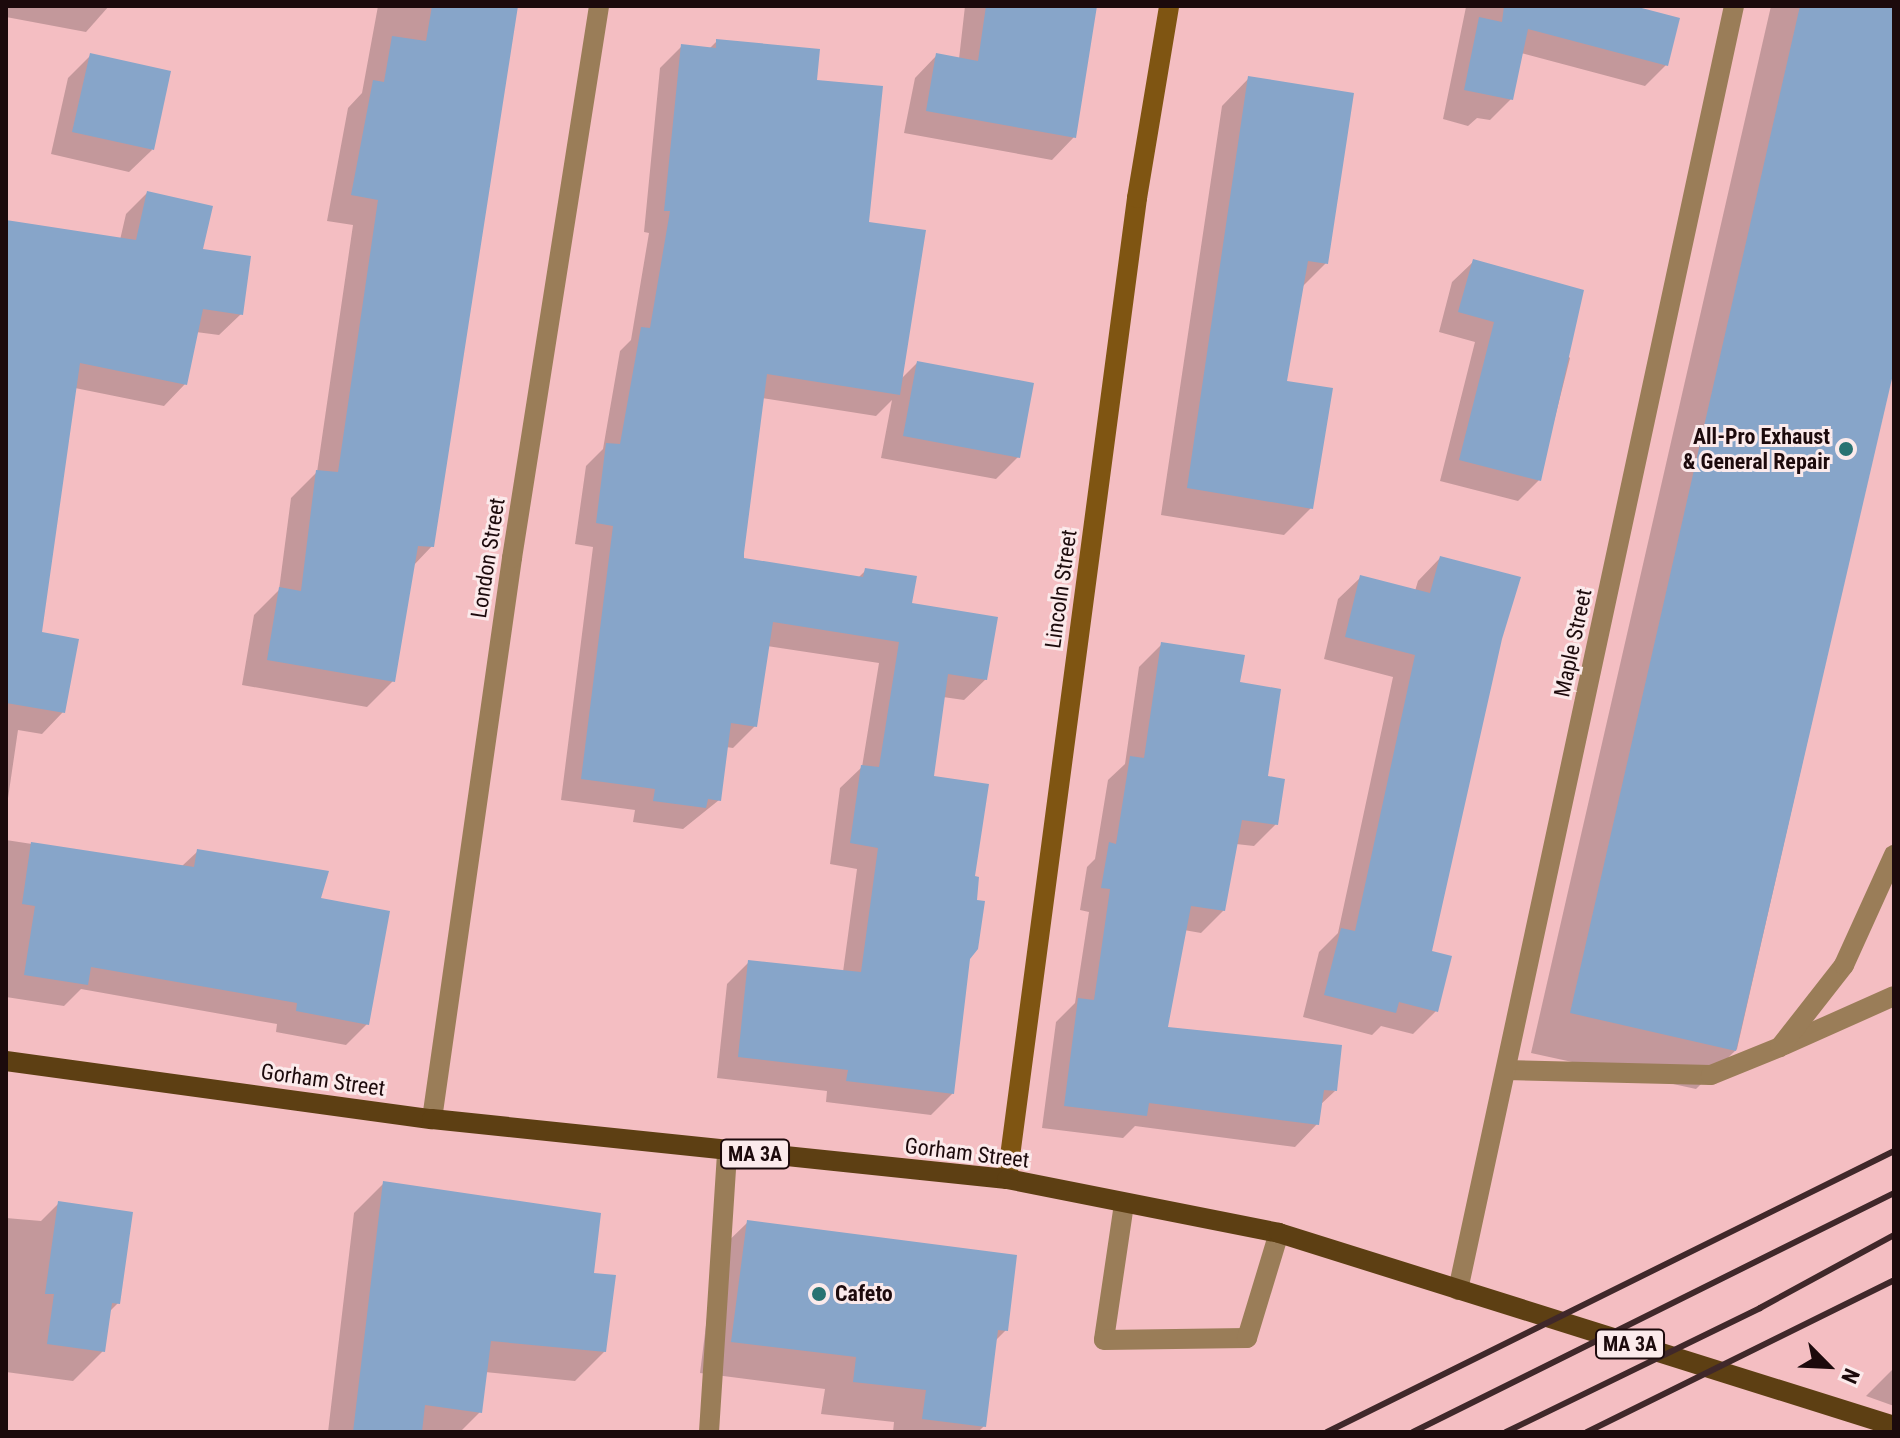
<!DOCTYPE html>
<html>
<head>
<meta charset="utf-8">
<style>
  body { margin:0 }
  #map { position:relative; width:1900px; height:1438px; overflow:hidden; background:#f4bec2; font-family:"Roboto Condensed",sans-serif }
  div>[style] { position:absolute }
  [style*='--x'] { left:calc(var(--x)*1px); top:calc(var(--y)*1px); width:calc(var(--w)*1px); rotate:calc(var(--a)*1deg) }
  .shadow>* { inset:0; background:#0003 }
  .building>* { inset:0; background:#87a5c9 }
  .lane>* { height:20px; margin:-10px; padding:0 10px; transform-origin:10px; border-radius:10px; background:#9a7d58 }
  .street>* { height:20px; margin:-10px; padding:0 10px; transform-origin:10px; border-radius:10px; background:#9a7d58 }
  .secondary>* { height:20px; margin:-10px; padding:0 10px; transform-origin:10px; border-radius:10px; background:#7f5512 }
  .primary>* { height:20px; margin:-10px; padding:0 10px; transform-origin:10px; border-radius:10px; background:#5d3f13 }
  .rail>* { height:6px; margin:-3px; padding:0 3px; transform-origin:3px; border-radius:3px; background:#40282a }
  .dots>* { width:22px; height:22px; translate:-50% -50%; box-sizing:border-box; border:4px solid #fbeaeb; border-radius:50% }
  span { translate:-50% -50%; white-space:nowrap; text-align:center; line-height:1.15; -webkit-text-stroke:6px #fbeaeb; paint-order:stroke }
  .shield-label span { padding:2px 6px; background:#fbeaeb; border:2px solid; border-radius:6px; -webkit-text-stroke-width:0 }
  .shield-label { font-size:20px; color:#1c0a0c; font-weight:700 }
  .poi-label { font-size:22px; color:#1c0a0c; font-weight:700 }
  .right { translate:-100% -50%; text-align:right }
  .left { translate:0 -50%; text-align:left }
  .street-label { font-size:22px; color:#1c0a0c }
  .frame { position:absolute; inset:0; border:8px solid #1c0a0c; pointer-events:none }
  .north { position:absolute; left:1788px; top:1326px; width:80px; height:80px; -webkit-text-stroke:6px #fbeaeb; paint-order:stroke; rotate:114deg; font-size:22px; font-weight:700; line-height:32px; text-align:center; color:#1c0a0c }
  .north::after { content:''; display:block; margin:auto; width:28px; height:36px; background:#1c0a0c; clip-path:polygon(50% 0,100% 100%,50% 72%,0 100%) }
</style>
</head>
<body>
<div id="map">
  <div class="shadow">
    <i style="clip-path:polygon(6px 6px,109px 6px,86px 32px,6px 17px)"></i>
    <i style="clip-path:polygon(378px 6px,517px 6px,432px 546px,413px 566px,393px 681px,367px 707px,242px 685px,254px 615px,279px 590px,291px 498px,317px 472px,353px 225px,327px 221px,348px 108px,362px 93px)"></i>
    <i style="clip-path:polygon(965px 6px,1095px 6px,1074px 137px,1052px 160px,904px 133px,915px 78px,937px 55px,959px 59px)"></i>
    <i style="clip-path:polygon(1461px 6px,1626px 6px,1666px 65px,1645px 86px,1521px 53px,1511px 99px,1490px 120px,1477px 118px,1468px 126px,1443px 119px,1466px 7px)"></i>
    <i style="clip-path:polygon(1771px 6px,1894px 6px,1894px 361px,1737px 1049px,1696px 1089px,1531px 1053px)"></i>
    <i style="clip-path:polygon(717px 41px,815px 82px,867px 224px,900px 380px,917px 363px,1018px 457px,996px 479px,881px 458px,892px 400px,876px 416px,762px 398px,742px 559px,858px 578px,866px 570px,986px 679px,964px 700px,943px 697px,932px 777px,972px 878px,952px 1094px,931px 1115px,826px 1102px,827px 1091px,717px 1078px,727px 984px,749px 962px,843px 972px,857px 869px,830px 864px,840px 788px,862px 767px,879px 663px,767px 646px,755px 726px,733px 748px,726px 747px,719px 800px,683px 829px,633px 822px,635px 810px,561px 800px,593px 547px,575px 544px,586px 466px,603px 449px,620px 351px,631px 340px,649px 233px,644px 232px,660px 68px,682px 46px,709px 49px)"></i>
    <i style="clip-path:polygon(91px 55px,152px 150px,129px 172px,51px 154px,68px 78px)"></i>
    <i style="clip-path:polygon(1249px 78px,1326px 263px,1301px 288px,1285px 382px,1311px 508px,1284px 535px,1161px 515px,1222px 106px)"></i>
    <i style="clip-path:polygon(147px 193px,201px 250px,241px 314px,219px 335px,196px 332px,185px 384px,164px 406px,75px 388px,39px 634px,63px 712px,42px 734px,18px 730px,6px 812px,6px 222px,120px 240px,126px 214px)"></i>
    <i style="clip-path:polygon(1473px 262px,1570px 358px,1539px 480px,1518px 501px,1440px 481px,1475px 342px,1439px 332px,1452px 282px)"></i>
    <i style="clip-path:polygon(1440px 558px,1500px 638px,1430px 952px,1436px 1011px,1413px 1034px,1381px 1026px,1372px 1035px,1303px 1017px,1319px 952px,1338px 933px,1393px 677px,1324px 659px,1338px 599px,1361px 577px,1415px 591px,1418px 581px)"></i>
    <i style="clip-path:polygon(1162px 644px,1238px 684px,1276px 824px,1254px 846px,1236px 844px,1224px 910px,1201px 933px,1184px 930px,1166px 1028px,1335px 1091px,1319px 1106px,1317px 1124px,1295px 1147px,1135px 1126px,1123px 1138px,1042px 1128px,1056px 1022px,1075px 1003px,1089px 912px,1080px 910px,1087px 867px,1095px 859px,1108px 780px,1125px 764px,1139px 667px)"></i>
    <i style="clip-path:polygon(6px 840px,181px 867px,198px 851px,318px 900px,367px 1024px,346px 1045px,276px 1032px,277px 1024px,81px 989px,64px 1006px,6px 997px)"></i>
    <i style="clip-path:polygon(384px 1183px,605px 1351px,575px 1381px,485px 1372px,480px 1412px,460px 1432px,328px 1432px,354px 1213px)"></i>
    <i style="clip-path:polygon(58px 1204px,118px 1303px,108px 1313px,103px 1351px,73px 1381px,6px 1372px,6px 1218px,41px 1221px)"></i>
    <i style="clip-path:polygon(748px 1222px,1006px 1330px,995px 1341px,984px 1426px,978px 1432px,893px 1432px,894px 1422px,821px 1414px,825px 1389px,700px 1373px,715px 1254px)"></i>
    <i style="clip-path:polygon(1894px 1368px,1894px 1406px,1866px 1396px)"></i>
  </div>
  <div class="building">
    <i style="clip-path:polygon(432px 6px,518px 6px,434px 547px,418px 546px,395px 682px,267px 660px,279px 587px,301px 591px,316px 470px,338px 472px,378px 200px,351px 195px,373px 80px,384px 82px,392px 36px,426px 41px)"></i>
    <i style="clip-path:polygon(986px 6px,1097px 6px,1076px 138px,926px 111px,936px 53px,978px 61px)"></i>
    <i style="clip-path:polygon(1504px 6px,1634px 6px,1680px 18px,1668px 66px,1528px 29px,1513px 100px,1464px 90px,1479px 17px,1502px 22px)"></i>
    <i style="clip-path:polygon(1800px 6px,1894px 6px,1894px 370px,1736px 1051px,1570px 1013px)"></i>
    <i style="clip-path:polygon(716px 39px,820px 49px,817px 80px,883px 86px,869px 222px,926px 230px,900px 395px,767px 374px,744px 553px,744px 558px,863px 577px,865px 568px,917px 576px,912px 603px,998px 617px,987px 680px,948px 674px,934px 776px,989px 784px,975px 876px,979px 877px,977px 900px,985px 901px,978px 949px,970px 959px,954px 1094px,846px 1081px,848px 1070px,738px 1057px,748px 960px,861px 972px,878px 848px,850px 843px,861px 765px,879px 767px,899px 642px,773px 622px,757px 727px,731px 723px,721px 801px,708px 799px,706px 808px,653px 801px,655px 789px,581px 779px,613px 526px,596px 523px,606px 443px,620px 444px,641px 327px,650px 328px,670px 211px,664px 211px,681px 44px,716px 48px)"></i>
    <i style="clip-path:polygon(90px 53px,171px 71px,154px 150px,72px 132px)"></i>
    <i style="clip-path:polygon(1248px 76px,1354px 93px,1328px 264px,1308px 261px,1287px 381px,1333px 388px,1313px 509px,1187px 488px)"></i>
    <i style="clip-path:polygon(147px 191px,213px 206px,203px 249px,251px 256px,243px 315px,203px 309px,187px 385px,80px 363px,42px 632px,79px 639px,65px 713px,6px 703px,6px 220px,136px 240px)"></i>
    <i style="clip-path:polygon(1473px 259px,1584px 290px,1541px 481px,1459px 460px,1494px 322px,1458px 312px)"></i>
    <i style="clip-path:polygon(917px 361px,1034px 383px,1020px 458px,903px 436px)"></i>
    <i style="clip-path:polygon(1440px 556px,1521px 577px,1502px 639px,1432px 951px,1452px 956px,1438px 1012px,1399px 1002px,1396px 1013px,1324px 995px,1341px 928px,1355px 931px,1415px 655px,1345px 637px,1360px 575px,1430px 593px)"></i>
    <i style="clip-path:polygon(1161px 642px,1245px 655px,1240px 682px,1281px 689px,1268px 776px,1285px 779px,1278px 825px,1242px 820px,1225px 911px,1191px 906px,1168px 1027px,1342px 1045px,1337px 1091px,1324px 1090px,1319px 1125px,1149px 1103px,1147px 1116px,1064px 1106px,1078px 998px,1094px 1000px,1110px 889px,1101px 888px,1109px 842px,1116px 844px,1130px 756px,1144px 758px)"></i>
    <i style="clip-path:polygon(31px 842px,194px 867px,197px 849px,329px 871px,321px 898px,390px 911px,369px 1025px,296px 1011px,297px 1003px,91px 967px,88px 985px,24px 975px,35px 906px,22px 904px)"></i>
    <i style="clip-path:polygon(383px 1181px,601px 1213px,594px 1273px,616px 1275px,606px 1352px,491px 1341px,482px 1413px,425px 1405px,422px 1432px,353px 1432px)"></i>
    <i style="clip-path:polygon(58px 1201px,133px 1212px,120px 1304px,112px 1303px,105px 1352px,47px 1344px,54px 1294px,45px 1294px)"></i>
    <i style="clip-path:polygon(747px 1220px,1017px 1255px,1008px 1331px,998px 1330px,986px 1427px,922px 1419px,926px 1390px,853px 1382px,856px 1357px,731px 1342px)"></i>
  </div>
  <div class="lane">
    <i style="--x:1784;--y:1045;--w:120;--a:-24"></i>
    <i style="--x:1506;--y:1070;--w:205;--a:1.4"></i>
    <i style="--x:1711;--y:1075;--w:74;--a:-22.1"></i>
    <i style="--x:1780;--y:1047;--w:104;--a:-52"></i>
    <i style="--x:1844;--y:965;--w:121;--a:-65.6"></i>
    <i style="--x:1124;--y:1204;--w:137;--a:98.4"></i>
    <i style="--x:1104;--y:1340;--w:143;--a:-0.8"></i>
    <i style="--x:1247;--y:1338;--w:110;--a:-73.1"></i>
    <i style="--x:709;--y:1432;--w:282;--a:-86.3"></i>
  </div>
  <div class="street">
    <i style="--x:432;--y:1119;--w:567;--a:-81.88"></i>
    <i style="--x:512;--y:558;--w:559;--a:-81.04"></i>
    <i style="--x:1458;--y:1290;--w:1313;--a:-77.87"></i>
  </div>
  <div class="secondary">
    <i style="--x:1007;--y:1179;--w:990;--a:-82.45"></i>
    <i style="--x:1137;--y:198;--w:195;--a:-80.5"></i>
  </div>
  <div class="primary">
    <i style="--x:6;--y:1061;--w:430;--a:7.8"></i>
    <i style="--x:432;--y:1119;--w:578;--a:5.96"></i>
    <i style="--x:1007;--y:1179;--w:277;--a:11.2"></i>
    <i style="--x:1279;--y:1233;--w:645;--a:17.42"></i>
  </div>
  <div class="rail">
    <i style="--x:1327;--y:1432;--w:633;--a:-26.36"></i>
    <i style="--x:1413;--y:1432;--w:537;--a:-26.42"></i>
    <i style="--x:1506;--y:1432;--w:283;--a:-26"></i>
    <i style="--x:1760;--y:1308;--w:153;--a:-28.6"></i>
    <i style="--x:1587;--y:1432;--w:343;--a:-26.3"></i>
  </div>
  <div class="dots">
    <i style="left:1846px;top:449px;background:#297372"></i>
    <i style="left:819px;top:1294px;background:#297372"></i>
  </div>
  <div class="shield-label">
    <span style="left:755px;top:1154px">MA 3A</span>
    <span style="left:1630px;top:1344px">MA 3A</span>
  </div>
  <div class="poi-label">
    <span class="right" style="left:1830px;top:449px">All-Pro Exhaust<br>&amp; General Repair</span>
    <span class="left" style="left:835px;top:1294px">Cafeto</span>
  </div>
  <div class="street-label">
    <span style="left:488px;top:558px;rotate:-81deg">London Street</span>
    <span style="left:1061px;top:589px;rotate:-82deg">Lincoln Street</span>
    <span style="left:1573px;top:643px;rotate:-78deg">Maple Street</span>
    <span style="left:323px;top:1080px;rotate:8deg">Gorham Street</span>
    <span style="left:967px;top:1153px;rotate:7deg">Gorham Street</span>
  </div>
  <div class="frame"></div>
  <div class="north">N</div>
</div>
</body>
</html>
